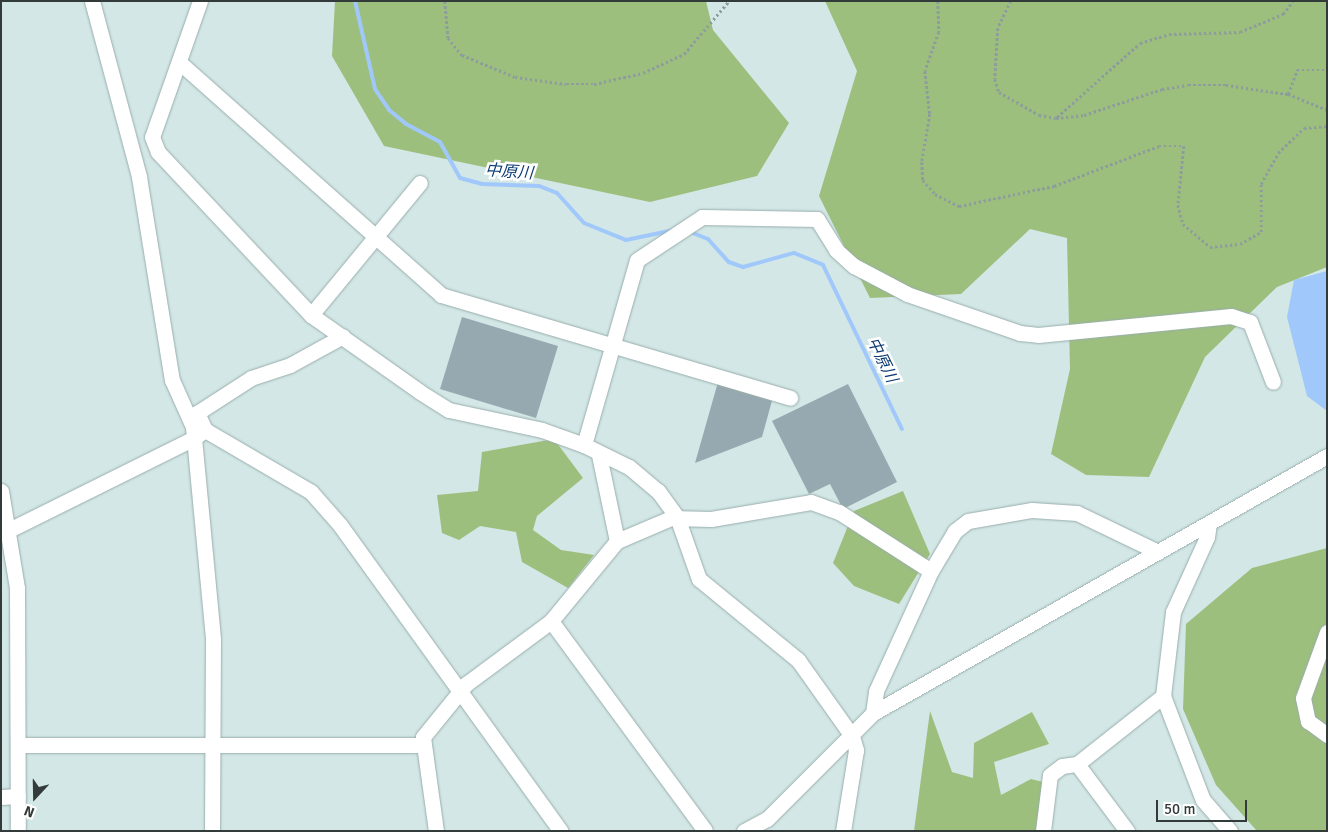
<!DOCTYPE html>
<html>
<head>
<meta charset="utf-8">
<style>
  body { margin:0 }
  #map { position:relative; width:1328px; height:832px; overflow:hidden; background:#d2e7e6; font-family:Signika,"Noto Sans JP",sans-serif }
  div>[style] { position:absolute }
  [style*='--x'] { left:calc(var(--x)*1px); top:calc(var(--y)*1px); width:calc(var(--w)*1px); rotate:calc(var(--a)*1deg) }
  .green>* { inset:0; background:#9dbf7d }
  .water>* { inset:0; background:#a1c8fb }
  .stream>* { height:4px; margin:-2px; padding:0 2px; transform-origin:2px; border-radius:2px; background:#a1c8fb }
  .building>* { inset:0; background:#97a9b0 }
  .path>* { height:2.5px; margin-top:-1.25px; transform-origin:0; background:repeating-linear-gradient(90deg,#8d9d9c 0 2.5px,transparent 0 5px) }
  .roads { filter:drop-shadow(0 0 1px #99adac) drop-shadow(0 0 1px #99adac) }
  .minor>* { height:15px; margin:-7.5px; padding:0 7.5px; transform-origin:7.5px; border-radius:7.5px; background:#fff }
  span { translate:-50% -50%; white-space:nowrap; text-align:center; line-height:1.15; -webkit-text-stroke:5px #fff; paint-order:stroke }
  .water-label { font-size:16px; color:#0b3b73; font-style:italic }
  .frame { position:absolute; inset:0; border:2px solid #323a3a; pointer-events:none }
  .north { position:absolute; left:10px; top:772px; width:50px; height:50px; -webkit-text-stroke:4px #fff; paint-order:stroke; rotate:201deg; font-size:14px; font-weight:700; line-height:20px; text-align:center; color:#323a3a }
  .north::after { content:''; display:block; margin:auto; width:18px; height:22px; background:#323a3a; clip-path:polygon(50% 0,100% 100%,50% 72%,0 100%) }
  .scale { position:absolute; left:1156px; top:800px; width:91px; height:22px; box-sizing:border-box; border:2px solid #323a3a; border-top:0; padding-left:6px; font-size:15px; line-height:18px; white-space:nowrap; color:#323a3a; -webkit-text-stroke:4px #fff; paint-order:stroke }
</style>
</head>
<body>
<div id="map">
  <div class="green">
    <i style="clip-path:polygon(335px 1px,706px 1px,713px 30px,789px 123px,757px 176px,650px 202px,384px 146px,332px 56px)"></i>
    <i style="clip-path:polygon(825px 1px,1327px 1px,1327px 267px,1277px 287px,1205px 357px,1149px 477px,1086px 475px,1051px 454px,1070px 369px,1067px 238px,1030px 229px,961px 294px,870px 298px,819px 196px,857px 71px)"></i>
    <i style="clip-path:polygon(554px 439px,583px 478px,537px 516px,533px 530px,561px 550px,594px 555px,568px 588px,522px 562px,516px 532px,480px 526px,459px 540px,442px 533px,437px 495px,478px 491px,482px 452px)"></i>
    <i style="clip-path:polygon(903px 491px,930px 554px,899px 604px,854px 586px,833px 563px,854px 511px)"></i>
    <i style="clip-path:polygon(1327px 548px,1327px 831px,1257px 831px,1216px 785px,1183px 709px,1186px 624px,1252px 568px)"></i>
    <i style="clip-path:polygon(930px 711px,952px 772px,973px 778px,974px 743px,1032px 712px,1049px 744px,994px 762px,1001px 795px,1031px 779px,1043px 782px,1036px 831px,914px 831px)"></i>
  </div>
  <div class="water">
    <i style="clip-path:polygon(1327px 271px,1327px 411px,1307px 396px,1287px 317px,1294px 280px)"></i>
  </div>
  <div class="stream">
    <i style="--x:355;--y:1;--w:90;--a:77.2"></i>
    <i style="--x:375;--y:89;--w:25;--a:56"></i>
    <i style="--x:389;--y:110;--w:22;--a:39"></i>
    <i style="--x:406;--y:124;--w:38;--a:28"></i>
    <i style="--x:440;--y:142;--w:41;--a:60.9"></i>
    <i style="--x:460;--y:178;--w:23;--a:15"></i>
    <i style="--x:482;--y:184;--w:57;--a:2"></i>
    <i style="--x:539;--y:186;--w:19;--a:21"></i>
    <i style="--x:557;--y:193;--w:40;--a:48"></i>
    <i style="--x:584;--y:223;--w:45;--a:22"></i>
    <i style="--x:626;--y:240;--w:49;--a:-11.8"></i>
    <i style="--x:688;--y:231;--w:22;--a:22"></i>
    <i style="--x:708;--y:239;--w:31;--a:48"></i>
    <i style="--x:729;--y:262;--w:15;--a:20"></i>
    <i style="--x:743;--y:267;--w:53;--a:-15.4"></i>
    <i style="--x:794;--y:253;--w:31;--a:22"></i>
    <i style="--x:823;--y:265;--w:182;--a:64.3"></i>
  </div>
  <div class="building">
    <i style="clip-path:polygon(462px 317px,558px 346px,536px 418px,440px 389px)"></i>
    <i style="clip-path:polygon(718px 382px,773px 397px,762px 437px,695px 463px)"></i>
    <i style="clip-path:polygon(848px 384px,897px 482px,843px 509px,830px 484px,809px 494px,772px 421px)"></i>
  </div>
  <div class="path">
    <i style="--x:445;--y:1;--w:37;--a:85"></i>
    <i style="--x:448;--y:38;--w:22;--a:51"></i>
    <i style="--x:462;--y:55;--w:57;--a:22.5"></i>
    <i style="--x:515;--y:77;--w:51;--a:7.8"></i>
    <i style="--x:566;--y:84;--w:28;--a:0"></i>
    <i style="--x:594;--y:84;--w:50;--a:-12.7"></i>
    <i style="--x:643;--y:73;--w:45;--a:-24.9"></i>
    <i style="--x:684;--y:54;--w:70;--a:-49.7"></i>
    <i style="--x:938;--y:1;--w:31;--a:88"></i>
    <i style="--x:939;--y:32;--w:41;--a:109.7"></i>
    <i style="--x:925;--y:71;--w:43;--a:83.4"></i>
    <i style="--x:930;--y:114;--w:49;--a:99.5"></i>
    <i style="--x:922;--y:162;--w:18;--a:87"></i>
    <i style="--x:923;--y:180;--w:18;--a:49"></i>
    <i style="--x:935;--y:194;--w:27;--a:27"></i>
    <i style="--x:959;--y:206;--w:97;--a:-11.9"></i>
    <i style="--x:1054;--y:186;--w:112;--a:-20.9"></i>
    <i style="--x:1159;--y:146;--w:25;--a:0"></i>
    <i style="--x:1184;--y:146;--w:59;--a:95.8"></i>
    <i style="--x:1178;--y:205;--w:20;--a:75"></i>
    <i style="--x:1183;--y:224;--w:35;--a:40"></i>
    <i style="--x:1210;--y:247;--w:30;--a:-6"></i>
    <i style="--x:1240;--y:244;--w:24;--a:-30"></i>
    <i style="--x:1261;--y:232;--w:48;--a:-90"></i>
    <i style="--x:1261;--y:184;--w:35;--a:-61"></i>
    <i style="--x:1278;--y:153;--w:36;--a:-44"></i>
    <i style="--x:1304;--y:128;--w:23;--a:-5"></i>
    <i style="--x:1011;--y:1;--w:30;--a:116"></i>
    <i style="--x:998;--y:28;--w:51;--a:93.4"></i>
    <i style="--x:995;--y:79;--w:14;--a:73"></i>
    <i style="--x:999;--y:92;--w:46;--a:29.9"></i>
    <i style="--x:1039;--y:115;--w:17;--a:10"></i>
    <i style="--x:1056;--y:118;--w:28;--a:-6"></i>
    <i style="--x:1084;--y:115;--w:82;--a:-18.4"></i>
    <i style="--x:1162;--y:89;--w:26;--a:-9"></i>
    <i style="--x:1188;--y:85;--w:38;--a:0"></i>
    <i style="--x:1226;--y:85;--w:63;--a:8.3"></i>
    <i style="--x:1288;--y:94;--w:42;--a:22.3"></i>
    <i style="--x:1288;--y:94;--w:26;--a:-69"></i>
    <i style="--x:1297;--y:70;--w:30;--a:0"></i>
    <i style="--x:1057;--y:117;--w:111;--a:-41.7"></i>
    <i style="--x:1140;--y:43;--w:30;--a:-17"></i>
    <i style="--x:1169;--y:34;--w:71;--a:-1.6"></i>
    <i style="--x:1240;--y:32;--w:47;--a:-22.7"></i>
    <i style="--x:1283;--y:14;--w:16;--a:-52"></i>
  </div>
  <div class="roads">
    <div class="minor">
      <i style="--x:92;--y:1;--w:182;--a:75"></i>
      <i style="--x:139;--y:177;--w:206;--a:80.8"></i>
      <i style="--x:172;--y:380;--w:51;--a:65.9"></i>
      <i style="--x:193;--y:427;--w:214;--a:84.6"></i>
      <i style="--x:213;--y:640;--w:191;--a:90.3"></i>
      <i style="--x:200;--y:1;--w:144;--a:109.4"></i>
      <i style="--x:152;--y:137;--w:16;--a:68"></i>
      <i style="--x:158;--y:152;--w:224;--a:46.8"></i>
      <i style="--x:311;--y:315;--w:133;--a:35.2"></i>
      <i style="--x:420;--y:392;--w:34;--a:32"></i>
      <i style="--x:449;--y:410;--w:95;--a:12.1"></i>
      <i style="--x:542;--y:430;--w:45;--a:19.7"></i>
      <i style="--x:584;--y:445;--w:50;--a:26.1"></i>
      <i style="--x:629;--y:467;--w:38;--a:40"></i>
      <i style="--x:658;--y:491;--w:32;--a:54"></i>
      <i style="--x:677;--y:517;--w:66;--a:70.5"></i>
      <i style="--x:699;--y:579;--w:128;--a:39.3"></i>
      <i style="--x:798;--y:660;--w:93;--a:54.6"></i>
      <i style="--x:852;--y:736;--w:15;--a:74"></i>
      <i style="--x:856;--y:750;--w:82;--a:99.1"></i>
      <i style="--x:179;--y:62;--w:351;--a:41.6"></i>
      <i style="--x:441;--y:295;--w:364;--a:16.4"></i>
      <i style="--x:311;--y:315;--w:171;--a:-50.5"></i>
      <i style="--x:205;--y:430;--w:123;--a:30.3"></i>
      <i style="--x:311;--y:492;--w:44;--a:48.7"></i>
      <i style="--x:340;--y:525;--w:377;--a:54.2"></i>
      <i style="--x:584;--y:445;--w:192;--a:-74"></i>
      <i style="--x:637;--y:260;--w:78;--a:-33.5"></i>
      <i style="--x:702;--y:217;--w:115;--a:1"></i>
      <i style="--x:817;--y:219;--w:36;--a:58"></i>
      <i style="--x:836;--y:250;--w:24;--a:42"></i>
      <i style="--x:854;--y:266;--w:60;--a:27.8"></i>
      <i style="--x:907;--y:294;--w:120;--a:19"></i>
      <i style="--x:1020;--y:333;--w:18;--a:6"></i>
      <i style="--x:1038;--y:335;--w:194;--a:-5.6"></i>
      <i style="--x:1231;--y:316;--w:20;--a:18"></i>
      <i style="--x:1250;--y:322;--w:64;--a:69"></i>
      <i style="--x:599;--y:455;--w:88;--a:78.2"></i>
      <i style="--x:1;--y:491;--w:98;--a:80.6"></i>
      <i style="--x:17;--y:588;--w:243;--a:89.8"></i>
      <i style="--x:1209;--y:523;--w:14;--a:98"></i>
      <i style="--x:1207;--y:537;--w:82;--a:114.4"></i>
      <i style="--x:1173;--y:612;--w:85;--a:96.8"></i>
      <i style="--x:1163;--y:696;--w:111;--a:69"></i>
      <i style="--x:1203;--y:800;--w:41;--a:48.9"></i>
      <i style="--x:11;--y:529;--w:204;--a:-26.4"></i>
      <i style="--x:194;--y:438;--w:14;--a:-36"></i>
      <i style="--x:205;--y:430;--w:19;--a:-115"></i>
      <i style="--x:197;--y:413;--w:64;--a:-32.9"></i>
      <i style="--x:251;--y:378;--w:41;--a:-18.4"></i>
      <i style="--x:290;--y:365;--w:60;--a:-28.7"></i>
      <i style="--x:551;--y:621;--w:260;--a:53.7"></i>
      <i style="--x:1327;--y:632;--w:70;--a:110"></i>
      <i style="--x:1303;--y:698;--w:24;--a:78"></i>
      <i style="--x:1308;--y:721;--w:24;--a:36"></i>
      <i style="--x:873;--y:713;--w:22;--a:-82"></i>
      <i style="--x:876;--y:691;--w:132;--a:-65.4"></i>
      <i style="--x:931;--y:571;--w:47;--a:-59"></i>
      <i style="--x:955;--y:531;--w:16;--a:-38"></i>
      <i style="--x:968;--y:521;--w:65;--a:-9.8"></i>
      <i style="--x:1032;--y:510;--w:45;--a:3.8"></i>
      <i style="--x:1077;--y:513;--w:90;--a:25.7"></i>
      <i style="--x:19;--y:745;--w:402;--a:0"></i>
      <i style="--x:1077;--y:764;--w:84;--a:53.3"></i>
      <i style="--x:1;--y:797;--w:17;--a:-3"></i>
      <i style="--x:436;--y:831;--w:95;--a:-97.9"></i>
      <i style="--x:423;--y:737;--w:68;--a:-50.9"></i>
      <i style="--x:466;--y:684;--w:106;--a:-36.5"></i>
      <i style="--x:551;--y:621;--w:104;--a:-50.5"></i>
      <i style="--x:617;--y:541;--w:59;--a:-23.1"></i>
      <i style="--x:671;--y:518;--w:40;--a:1.4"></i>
      <i style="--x:711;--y:519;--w:101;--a:-9.6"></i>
      <i style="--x:811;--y:502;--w:30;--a:20"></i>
      <i style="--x:839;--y:512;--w:109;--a:32.7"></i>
      <i style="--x:744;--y:831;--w:26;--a:-28"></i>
      <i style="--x:767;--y:819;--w:150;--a:-45"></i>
      <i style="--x:873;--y:713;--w:522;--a:-29.51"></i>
      <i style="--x:1043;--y:831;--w:56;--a:-82.9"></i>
      <i style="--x:1050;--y:775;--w:15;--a:-37"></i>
      <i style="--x:1062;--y:766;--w:15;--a:-8"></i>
      <i style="--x:1077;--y:764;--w:110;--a:-38.3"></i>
    </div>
  </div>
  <div class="water-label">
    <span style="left:509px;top:172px;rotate:4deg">中原川</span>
    <span style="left:882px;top:360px;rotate:64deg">中原川</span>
  </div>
  <div class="frame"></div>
  <div class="north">N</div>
  <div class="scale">50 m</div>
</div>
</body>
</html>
